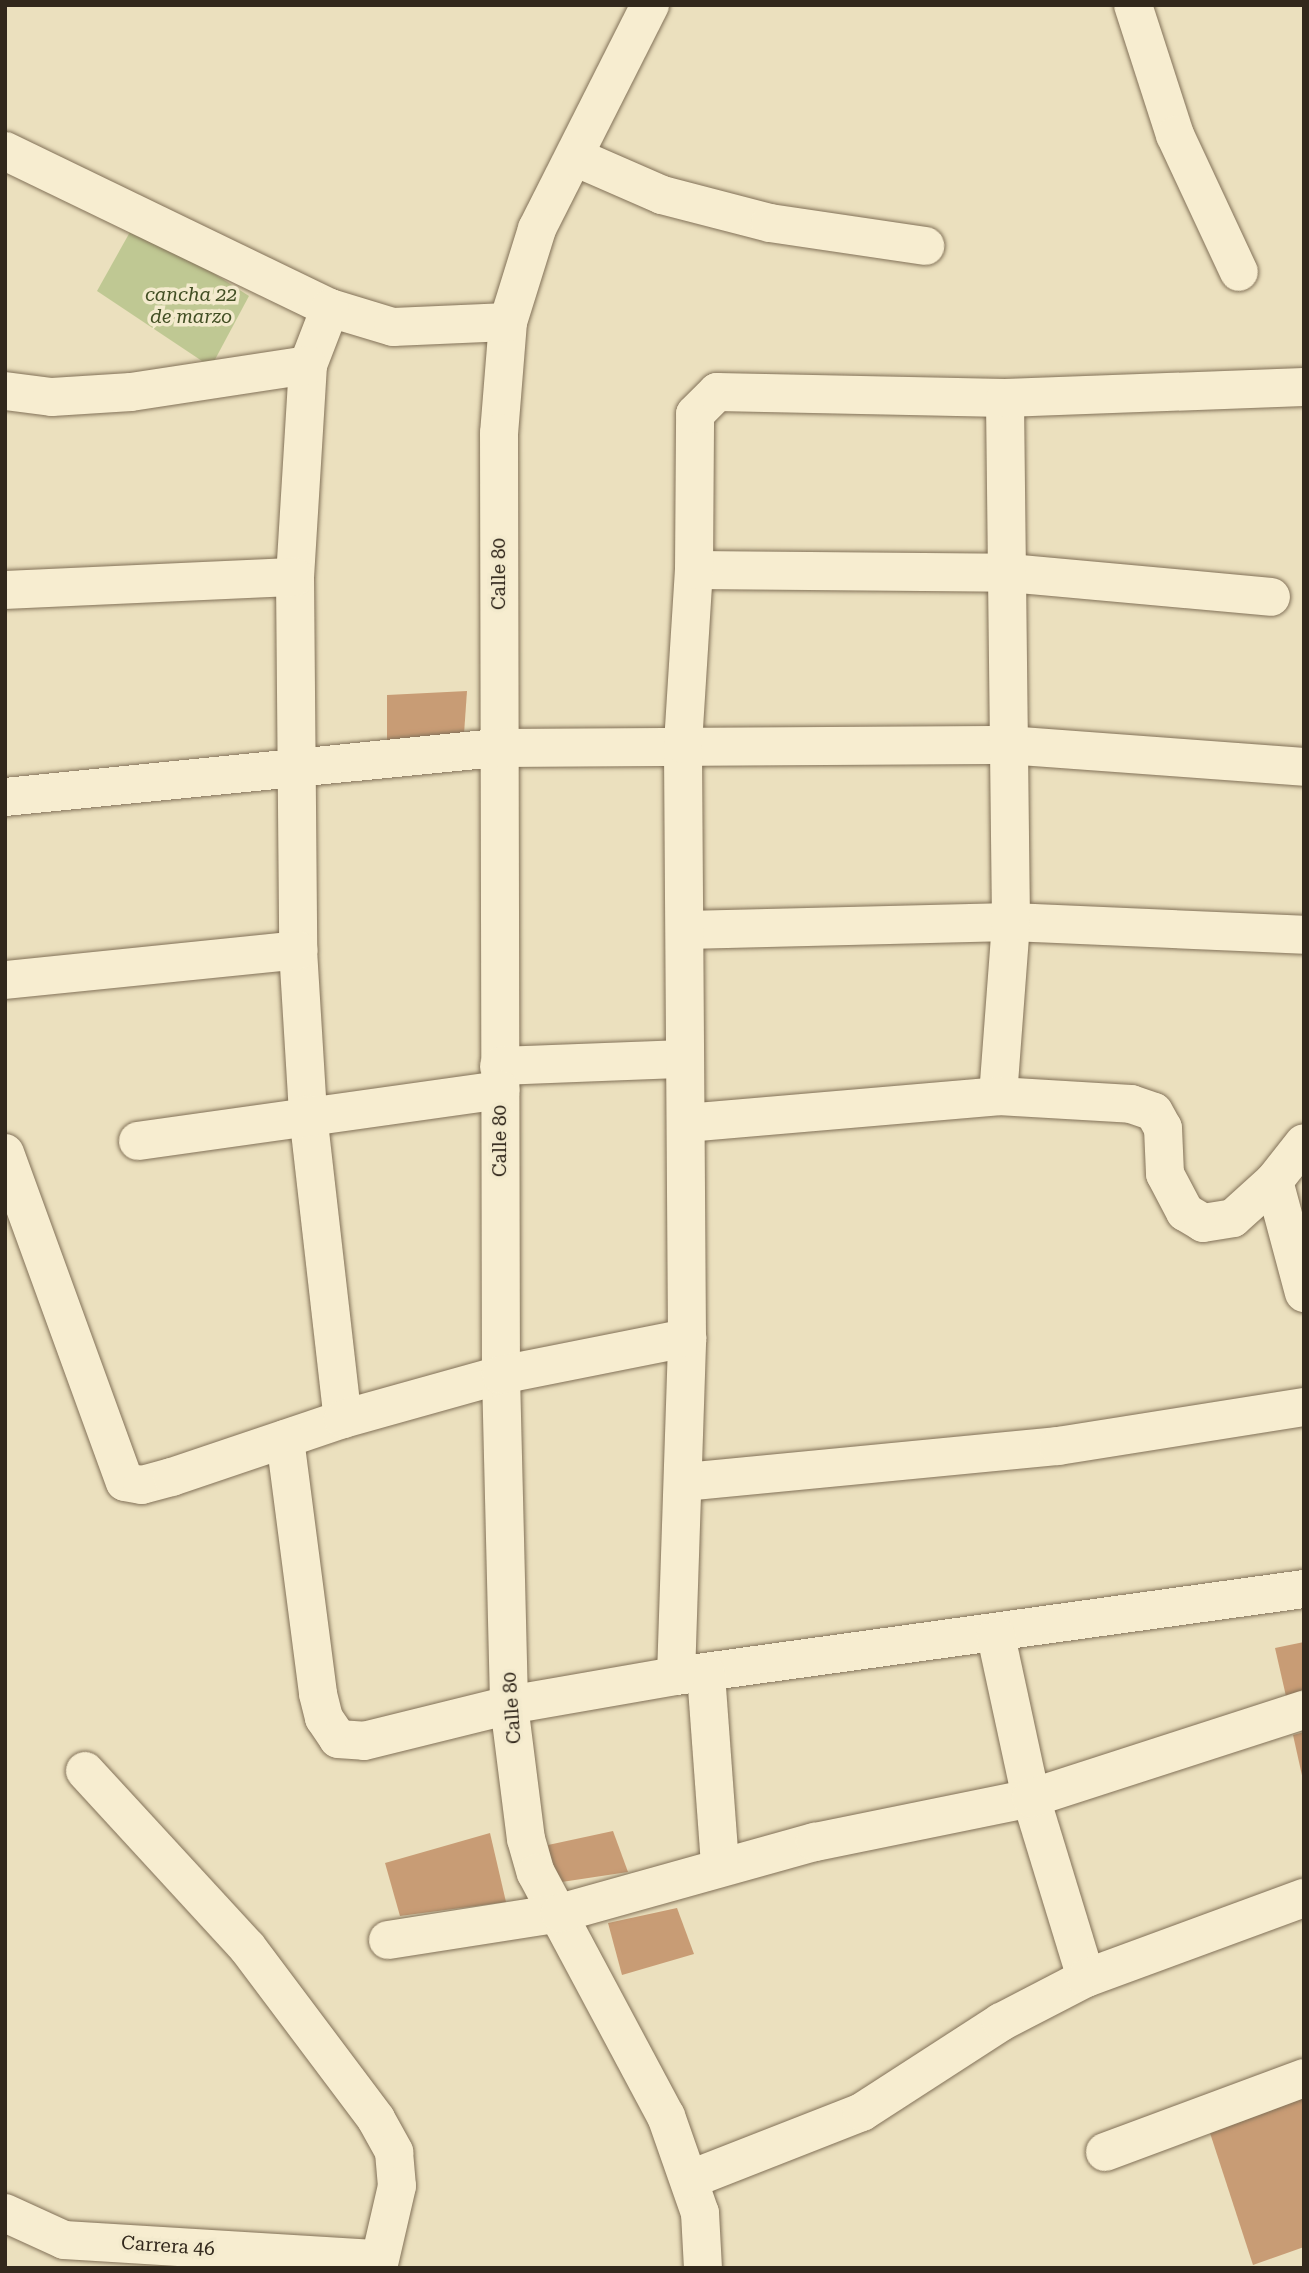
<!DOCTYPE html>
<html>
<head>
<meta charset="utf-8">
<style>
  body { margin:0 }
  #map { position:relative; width:1309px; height:2273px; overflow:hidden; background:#ebe0be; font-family:"Roboto Serif",serif }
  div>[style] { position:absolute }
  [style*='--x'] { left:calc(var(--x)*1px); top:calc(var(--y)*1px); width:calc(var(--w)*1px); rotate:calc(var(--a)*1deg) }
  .green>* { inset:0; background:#bfc893 }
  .building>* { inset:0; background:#c89c75 }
  .roads { filter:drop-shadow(0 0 2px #827158) drop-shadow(0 0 2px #827158) }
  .minor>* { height:38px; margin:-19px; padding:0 19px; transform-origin:19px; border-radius:19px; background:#f7edd0 }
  span { translate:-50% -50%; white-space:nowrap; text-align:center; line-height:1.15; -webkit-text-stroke:7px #f3eacd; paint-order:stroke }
  .park-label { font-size:19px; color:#414e23; font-style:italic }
  .street-label { font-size:19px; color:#32281c }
  .frame { position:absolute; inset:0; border:7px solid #32281c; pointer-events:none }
</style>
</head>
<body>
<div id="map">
  <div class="green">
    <i style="clip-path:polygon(135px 223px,249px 296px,211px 367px,97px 291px)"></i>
  </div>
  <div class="building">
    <i style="clip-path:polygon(467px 691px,464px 734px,387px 741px,387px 695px)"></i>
    <i style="clip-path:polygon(1304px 1642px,1304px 1700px,1288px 1705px,1275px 1648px)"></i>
    <i style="clip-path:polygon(1304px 1732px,1304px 1780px,1303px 1780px,1293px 1735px)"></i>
    <i style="clip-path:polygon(613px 1831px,628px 1872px,555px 1883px,548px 1845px)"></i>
    <i style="clip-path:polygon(490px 1833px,506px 1902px,400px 1916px,385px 1863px)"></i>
    <i style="clip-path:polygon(677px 1908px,694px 1954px,622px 1975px,608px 1923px)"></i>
    <i style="clip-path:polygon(1304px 2098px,1304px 2247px,1253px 2265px,1210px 2133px)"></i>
  </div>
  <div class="roads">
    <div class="minor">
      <i style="--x:650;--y:5;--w:251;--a:116.8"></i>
      <i style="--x:537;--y:229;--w:97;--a:107.3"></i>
      <i style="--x:508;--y:322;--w:111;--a:94.6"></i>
      <i style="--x:499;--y:433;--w:942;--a:89.88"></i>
      <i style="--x:501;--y:1375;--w:330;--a:88.6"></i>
      <i style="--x:509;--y:1705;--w:135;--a:82.8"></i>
      <i style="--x:526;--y:1839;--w:35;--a:74"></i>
      <i style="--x:536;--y:1873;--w:276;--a:61.9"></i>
      <i style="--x:666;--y:2116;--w:103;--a:70.7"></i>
      <i style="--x:700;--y:2213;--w:55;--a:86.9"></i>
      <i style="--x:1133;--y:5;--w:137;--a:72.1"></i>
      <i style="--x:1175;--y:135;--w:151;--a:65"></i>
      <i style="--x:5;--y:151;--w:361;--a:25.8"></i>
      <i style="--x:330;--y:308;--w:66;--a:16.8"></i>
      <i style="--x:393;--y:327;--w:115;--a:-2.5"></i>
      <i style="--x:575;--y:157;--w:95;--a:23.6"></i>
      <i style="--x:662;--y:195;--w:112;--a:14.5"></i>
      <i style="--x:770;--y:223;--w:157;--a:8.4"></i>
      <i style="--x:330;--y:308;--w:61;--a:111.1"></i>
      <i style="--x:308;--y:365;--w:212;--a:93.5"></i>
      <i style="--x:295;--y:577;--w:373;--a:89.5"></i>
      <i style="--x:298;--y:950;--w:164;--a:86.5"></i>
      <i style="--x:308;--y:1114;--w:307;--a:83.5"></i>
      <i style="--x:5;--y:391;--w:47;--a:7.3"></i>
      <i style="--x:52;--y:397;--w:79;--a:-3.6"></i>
      <i style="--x:131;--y:392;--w:179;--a:-8.7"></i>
      <i style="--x:694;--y:570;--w:315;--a:0.5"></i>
      <i style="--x:1009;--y:573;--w:263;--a:5.2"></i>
      <i style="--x:5;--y:590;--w:290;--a:-2.6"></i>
      <i style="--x:5;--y:797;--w:496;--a:-5.7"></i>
      <i style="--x:499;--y:748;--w:508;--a:-0.34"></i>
      <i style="--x:1007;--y:745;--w:298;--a:4.2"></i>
      <i style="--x:686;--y:930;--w:325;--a:-1.4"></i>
      <i style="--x:1011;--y:922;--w:293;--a:2.5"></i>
      <i style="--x:5;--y:980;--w:295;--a:-5.8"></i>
      <i style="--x:499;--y:1066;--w:186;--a:-2.2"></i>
      <i style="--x:998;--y:1096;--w:174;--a:-85.7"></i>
      <i style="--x:1011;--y:922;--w:524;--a:-90.66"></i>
      <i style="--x:686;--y:1123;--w:313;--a:-4.9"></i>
      <i style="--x:998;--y:1096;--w:133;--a:3.4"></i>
      <i style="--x:1131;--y:1104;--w:24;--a:19"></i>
      <i style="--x:1154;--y:1112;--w:18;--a:61"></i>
      <i style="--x:1163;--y:1128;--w:46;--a:87.5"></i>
      <i style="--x:1165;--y:1174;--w:43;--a:62.2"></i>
      <i style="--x:1185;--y:1212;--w:21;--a:31"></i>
      <i style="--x:1203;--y:1223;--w:30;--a:-9"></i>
      <i style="--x:1233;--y:1218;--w:55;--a:-42.1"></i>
      <i style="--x:1274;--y:1181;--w:48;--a:-51.7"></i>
      <i style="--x:138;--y:1141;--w:366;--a:-8"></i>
      <i style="--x:5;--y:1153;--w:350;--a:70"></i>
      <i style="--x:125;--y:1482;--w:17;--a:10"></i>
      <i style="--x:142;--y:1485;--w:31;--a:-15"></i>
      <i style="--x:172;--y:1477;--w:181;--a:-18.7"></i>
      <i style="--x:343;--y:1419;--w:164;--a:-15.6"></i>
      <i style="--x:501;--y:1375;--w:190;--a:-11.3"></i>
      <i style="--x:1274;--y:1181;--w:116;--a:75"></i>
      <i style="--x:285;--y:1439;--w:257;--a:82.6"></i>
      <i style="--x:318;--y:1694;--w:25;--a:76"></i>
      <i style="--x:324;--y:1718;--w:25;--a:56"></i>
      <i style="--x:338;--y:1739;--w:26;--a:4"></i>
      <i style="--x:364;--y:1741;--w:149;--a:-13.9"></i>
      <i style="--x:509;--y:1705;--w:169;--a:-9.9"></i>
      <i style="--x:676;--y:1676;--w:634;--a:-7.89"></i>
      <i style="--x:684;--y:1482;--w:376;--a:-5.5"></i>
      <i style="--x:1058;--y:1446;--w:249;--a:-9"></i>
      <i style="--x:996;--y:1636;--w:166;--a:77.8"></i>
      <i style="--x:1031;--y:1798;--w:188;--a:73"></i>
      <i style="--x:706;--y:1674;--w:193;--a:85.8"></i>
      <i style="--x:676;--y:1676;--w:338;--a:-88.1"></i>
      <i style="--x:687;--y:1338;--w:594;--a:-90.39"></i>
      <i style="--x:683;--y:744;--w:174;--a:-86.4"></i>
      <i style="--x:694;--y:570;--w:156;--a:-89.6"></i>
      <i style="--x:695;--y:414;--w:31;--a:-45"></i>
      <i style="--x:717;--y:392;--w:288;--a:1.2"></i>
      <i style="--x:1005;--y:398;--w:299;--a:-2.1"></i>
      <i style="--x:85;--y:1771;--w:239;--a:47.4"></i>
      <i style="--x:247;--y:1947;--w:215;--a:53.1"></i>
      <i style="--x:376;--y:2119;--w:38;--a:61"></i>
      <i style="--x:394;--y:2152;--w:34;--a:85"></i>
      <i style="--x:397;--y:2186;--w:84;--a:103"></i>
      <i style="--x:388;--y:1940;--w:174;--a:-8.9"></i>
      <i style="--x:560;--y:1913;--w:265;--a:-15.6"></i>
      <i style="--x:815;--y:1842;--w:220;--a:-11.5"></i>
      <i style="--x:1031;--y:1798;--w:287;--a:-17.9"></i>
      <i style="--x:1105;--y:2152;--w:212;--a:-20.4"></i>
      <i style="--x:691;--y:2179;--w:184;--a:-21.4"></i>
      <i style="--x:862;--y:2112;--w:166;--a:-32.9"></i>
      <i style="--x:1001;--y:2022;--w:96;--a:-27.4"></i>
      <i style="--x:1086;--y:1978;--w:232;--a:-20.2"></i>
      <i style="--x:5;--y:2213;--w:65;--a:24.6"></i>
      <i style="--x:64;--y:2240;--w:315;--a:3.5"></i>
    </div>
  </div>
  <div class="park-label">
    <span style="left:191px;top:306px">cancha 22<br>de marzo</span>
  </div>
  <div class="street-label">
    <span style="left:499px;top:574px;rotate:-90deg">Calle 80</span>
    <span style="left:500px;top:1141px;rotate:-90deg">Calle 80</span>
    <span style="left:512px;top:1708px;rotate:-94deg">Calle 80</span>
    <span style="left:168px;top:2246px;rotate:4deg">Carrera 46</span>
  </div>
  <div class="frame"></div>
</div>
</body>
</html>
